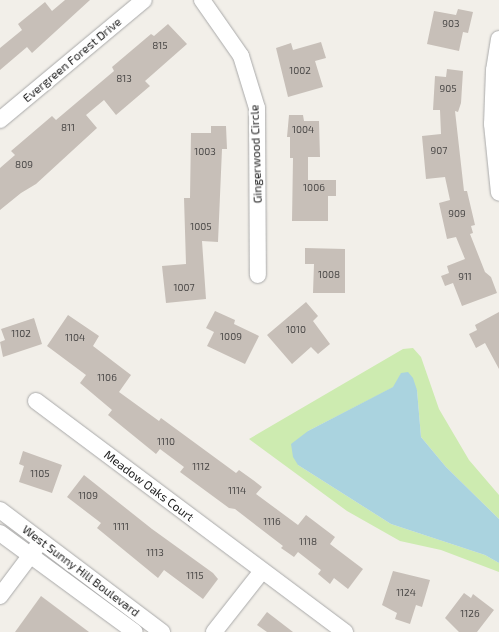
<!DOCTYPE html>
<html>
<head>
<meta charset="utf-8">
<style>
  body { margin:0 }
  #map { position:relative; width:499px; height:632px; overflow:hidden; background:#f2efe9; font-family:"Exo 2",sans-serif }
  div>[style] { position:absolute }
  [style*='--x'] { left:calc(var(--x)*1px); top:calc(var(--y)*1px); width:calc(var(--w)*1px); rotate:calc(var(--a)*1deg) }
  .grass>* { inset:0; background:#cdebb0 }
  .water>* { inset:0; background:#aad3df }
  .building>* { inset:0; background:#c7bfb8 }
  .roads { filter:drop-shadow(0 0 1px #a9a9a9) drop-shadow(0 0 1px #a9a9a9) }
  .minor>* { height:16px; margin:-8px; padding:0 8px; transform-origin:8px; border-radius:8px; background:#fff }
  span { translate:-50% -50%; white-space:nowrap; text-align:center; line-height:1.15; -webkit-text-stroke:4px #fff; paint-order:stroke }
  .number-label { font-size:10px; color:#4b4948 }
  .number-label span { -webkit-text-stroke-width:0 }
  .street-label { font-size:12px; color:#222 }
</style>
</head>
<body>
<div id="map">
  <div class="grass">
    <i style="clip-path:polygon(413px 348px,421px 357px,439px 409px,469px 460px,499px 495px,499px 519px,446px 467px,421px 437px,417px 390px,401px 374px,394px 387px,308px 431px,298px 465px,391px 524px,485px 555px,499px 563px,499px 572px,441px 550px,400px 541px,347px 511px,249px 439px,403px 349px)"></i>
  </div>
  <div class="water">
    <i style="clip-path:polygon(408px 372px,413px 378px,417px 390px,421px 437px,446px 467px,499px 519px,499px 563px,485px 555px,391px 524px,298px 465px,293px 457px,291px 444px,308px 431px,393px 387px,401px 373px)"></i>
  </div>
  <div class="building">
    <i style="clip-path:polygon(65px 0,90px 0,32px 53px,27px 47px,0 70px,0 48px,22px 30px,18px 24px,45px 2px,52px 11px)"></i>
    <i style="clip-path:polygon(458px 9px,473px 12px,468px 33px,463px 32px,459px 51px,427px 44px,434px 11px,456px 15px)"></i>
    <i style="clip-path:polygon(168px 24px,187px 44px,145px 81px,150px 86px,116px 115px,104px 100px,86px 115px,97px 128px,36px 184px,21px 193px,0 210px,0 168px,15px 155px,11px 151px,52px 116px,56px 120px,114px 71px,112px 67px,151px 34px,154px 36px)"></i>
    <i style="clip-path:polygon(321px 42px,326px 58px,315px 61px,323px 87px,288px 97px,276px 48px,291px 43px,293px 50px)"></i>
    <i style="clip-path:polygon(447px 69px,463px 71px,461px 103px,458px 112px,455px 111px,464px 191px,467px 191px,475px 225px,471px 226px,473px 233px,470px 234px,485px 272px,491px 277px,497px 293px,462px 306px,453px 283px,445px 286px,441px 276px,449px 273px,447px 266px,465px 259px,456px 237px,447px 239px,439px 203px,450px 200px,445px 177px,426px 179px,422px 136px,441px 134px,440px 110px,433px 110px,435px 76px,446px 77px)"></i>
    <i style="clip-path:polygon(289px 115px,303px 115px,304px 121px,319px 121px,320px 157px,308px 157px,308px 180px,336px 180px,336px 196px,328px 196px,328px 221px,292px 221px,293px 158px,290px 158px,290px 137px,287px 137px)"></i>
    <i style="clip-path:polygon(211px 126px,226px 126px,227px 149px,222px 149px,218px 242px,202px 241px,206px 299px,166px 303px,162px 266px,186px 264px,184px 198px,190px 198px,191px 133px,211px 133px)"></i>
    <i style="clip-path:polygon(305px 248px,345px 249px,345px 293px,313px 293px,314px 264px,305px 264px)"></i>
    <i style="clip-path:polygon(306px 302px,318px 316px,313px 321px,330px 344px,318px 354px,311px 347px,292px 364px,267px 335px)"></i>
    <i style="clip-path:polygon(215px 311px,235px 320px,234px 324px,259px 336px,245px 364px,207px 346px,214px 332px,206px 328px)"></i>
    <i style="clip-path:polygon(499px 312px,499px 369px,485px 343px,476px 348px,469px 334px,477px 330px,475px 325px)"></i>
    <i style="clip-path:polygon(68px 315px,99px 336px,93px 346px,131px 375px,119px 392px,159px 421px,161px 418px,236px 473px,239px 470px,253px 480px,262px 487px,256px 494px,298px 525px,306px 515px,335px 537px,330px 544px,363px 569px,348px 589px,334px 578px,330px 584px,318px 574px,321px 570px,298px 552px,294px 557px,281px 548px,283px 546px,235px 509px,229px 508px,180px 472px,184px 467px,160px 449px,156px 454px,108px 415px,112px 410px,80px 383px,86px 375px,47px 346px)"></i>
    <i style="clip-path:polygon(34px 318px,42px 344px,3px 357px,0 342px,5px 340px,1px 329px)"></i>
    <i style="clip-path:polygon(23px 451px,62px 465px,52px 493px,19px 482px,24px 466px,19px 464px)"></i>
    <i style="clip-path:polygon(84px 475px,152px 529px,213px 573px,218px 579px,203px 599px,164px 570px,158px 578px,97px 528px,101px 523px,67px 497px)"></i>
    <i style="clip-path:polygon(393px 571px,430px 580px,422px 607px,416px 605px,410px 624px,395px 619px,397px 613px,382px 605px)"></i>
    <i style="clip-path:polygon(464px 593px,471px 598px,473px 594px,494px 610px,477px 632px,459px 632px,445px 618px)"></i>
    <i style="clip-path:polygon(41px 596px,89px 632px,15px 632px)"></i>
    <i style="clip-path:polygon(267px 612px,293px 632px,267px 632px,257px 625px)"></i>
  </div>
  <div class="roads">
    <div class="minor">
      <i style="--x:202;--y:0;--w:68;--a:55.1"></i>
      <i style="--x:241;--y:56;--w:54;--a:72.9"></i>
      <i style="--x:257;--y:108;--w:167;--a:89.7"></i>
      <i style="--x:499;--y:39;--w:31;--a:99"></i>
      <i style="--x:494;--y:70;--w:54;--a:92.1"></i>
      <i style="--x:492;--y:124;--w:69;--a:84.2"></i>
      <i style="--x:0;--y:120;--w:187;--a:-39.8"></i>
      <i style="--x:36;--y:401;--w:386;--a:36.8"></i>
      <i style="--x:0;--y:510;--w:203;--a:37"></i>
      <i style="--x:0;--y:533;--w:167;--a:36.3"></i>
      <i style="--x:0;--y:596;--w:60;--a:-53.1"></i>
      <i style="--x:214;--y:632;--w:78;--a:-51.8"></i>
    </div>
  </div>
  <div class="number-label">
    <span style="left:451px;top:24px">903</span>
    <span style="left:160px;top:46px">815</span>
    <span style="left:300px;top:71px">1002</span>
    <span style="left:124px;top:79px">813</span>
    <span style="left:448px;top:89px">905</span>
    <span style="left:68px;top:128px">811</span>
    <span style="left:303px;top:130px">1004</span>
    <span style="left:439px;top:151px">907</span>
    <span style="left:205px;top:152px">1003</span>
    <span style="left:24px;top:165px">809</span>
    <span style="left:314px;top:188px">1006</span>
    <span style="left:457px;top:214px">909</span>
    <span style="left:201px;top:227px">1005</span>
    <span style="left:329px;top:275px">1008</span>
    <span style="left:465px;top:277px">911</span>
    <span style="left:184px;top:288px">1007</span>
    <span style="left:296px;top:330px">1010</span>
    <span style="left:21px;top:334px">1102</span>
    <span style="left:231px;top:337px">1009</span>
    <span style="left:75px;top:338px">1104</span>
    <span style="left:107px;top:378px">1106</span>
    <span style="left:166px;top:442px">1110</span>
    <span style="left:201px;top:467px">1112</span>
    <span style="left:40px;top:474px">1105</span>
    <span style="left:237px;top:491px">1114</span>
    <span style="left:88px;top:496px">1109</span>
    <span style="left:272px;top:522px">1116</span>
    <span style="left:121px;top:527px">1111</span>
    <span style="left:308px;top:542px">1118</span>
    <span style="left:155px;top:553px">1113</span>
    <span style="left:195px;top:576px">1115</span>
    <span style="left:406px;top:593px">1124</span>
    <span style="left:470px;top:614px">1126</span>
  </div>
  <div class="street-label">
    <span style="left:72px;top:60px;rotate:-40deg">Evergreen Forest Drive</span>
    <span style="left:256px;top:154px;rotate:-92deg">Gingerwood Circle</span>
    <span style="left:149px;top:486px;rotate:37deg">Meadow Oaks Court</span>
    <span style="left:81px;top:571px;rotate:37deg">West Sunny Hill Boulevard</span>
  </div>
</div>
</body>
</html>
